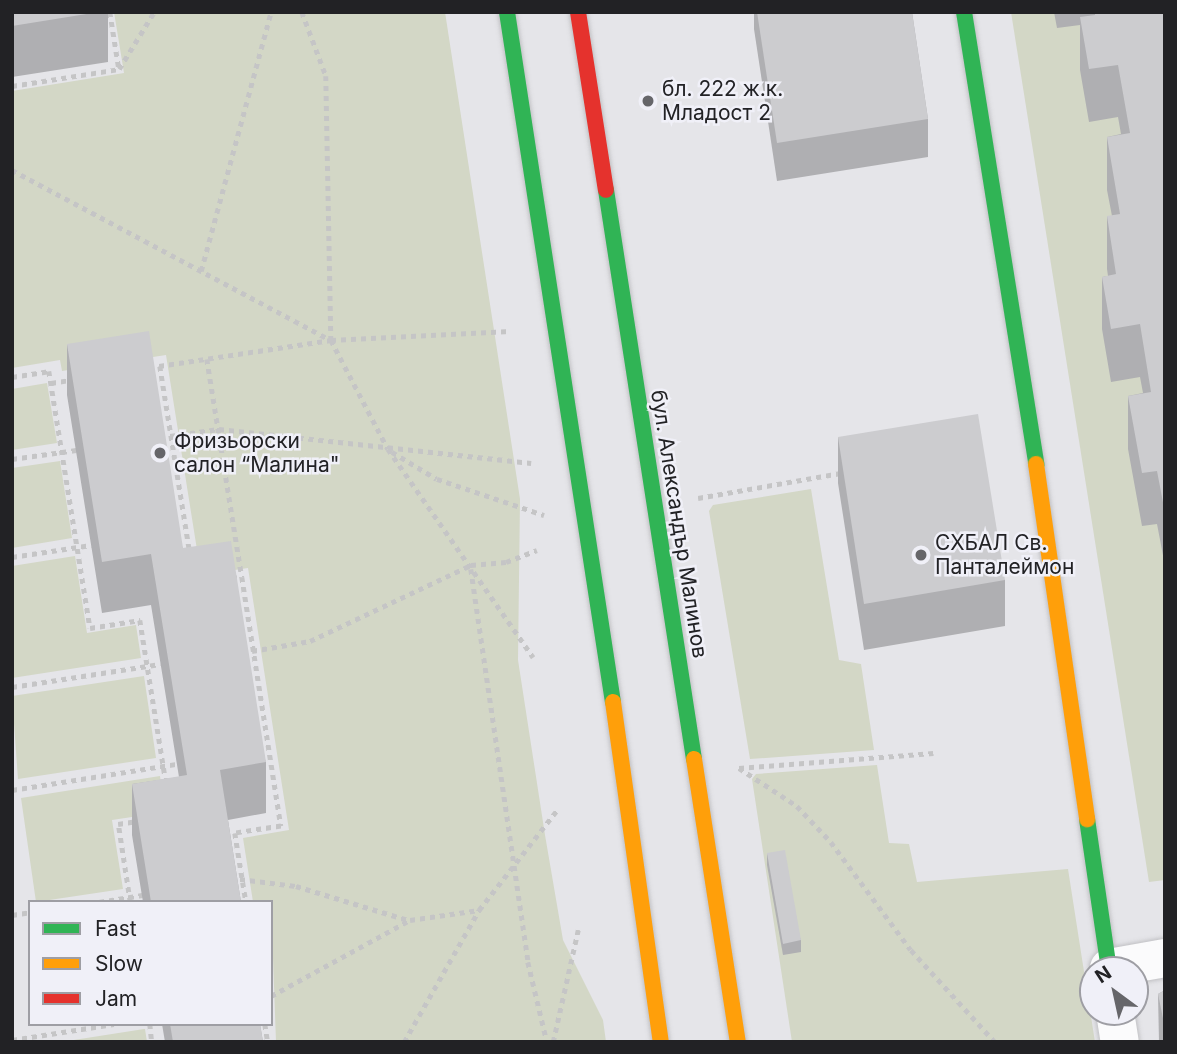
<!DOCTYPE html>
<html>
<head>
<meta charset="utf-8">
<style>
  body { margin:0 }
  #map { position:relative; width:1177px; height:1054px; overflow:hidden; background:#e5e5e9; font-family:Inter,sans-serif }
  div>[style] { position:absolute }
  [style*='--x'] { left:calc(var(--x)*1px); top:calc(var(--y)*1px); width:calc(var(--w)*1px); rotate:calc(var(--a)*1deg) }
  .green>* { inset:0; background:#d3d7c6 }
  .path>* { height:4.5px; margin-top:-2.25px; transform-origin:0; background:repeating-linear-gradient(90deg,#c5c5c6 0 5px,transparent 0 10px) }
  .roads { filter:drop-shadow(0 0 2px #c1c1c4) drop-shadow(0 0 2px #c1c1c4) }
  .street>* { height:38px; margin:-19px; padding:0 19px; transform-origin:19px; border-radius:19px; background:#fbfbfc }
  .fast>* { height:16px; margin:-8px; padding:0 8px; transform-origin:8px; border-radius:8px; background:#30b455 }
  .slow>* { height:16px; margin:-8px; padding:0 8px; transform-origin:8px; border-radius:8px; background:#ff9f0a }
  .jam>* { height:16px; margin:-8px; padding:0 8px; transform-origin:8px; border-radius:8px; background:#e5322d }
  .wall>* { inset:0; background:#afafb2 }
  .building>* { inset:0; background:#cccccf }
  .dots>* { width:19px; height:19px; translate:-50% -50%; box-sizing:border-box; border:4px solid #f0f0f8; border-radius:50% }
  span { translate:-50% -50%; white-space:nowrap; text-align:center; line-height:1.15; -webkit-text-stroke:5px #f0f0f8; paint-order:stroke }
  .poi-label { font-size:21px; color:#222225 }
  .left { translate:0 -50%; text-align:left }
  .street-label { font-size:21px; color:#222225 }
  .frame { position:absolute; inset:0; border:14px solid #222225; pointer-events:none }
  .legend { position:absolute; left:28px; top:900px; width:245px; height:126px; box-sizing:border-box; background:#f0f0f8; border:2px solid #9e9ea4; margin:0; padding:9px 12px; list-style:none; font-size:21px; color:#222225 }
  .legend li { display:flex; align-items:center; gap:14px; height:35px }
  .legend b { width:35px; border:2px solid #9e9ea4 }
  .north { position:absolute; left:1079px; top:956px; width:70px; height:70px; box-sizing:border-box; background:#f0f0f8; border:2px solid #9e9ea4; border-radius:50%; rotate:327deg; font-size:19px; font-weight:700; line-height:28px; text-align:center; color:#222225 }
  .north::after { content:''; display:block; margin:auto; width:24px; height:32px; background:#66666a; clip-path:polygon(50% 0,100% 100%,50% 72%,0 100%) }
</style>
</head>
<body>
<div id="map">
  <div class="green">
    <i style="clip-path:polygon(114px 12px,445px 12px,520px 499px,518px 660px,545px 835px,563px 940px,603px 1020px,606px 1042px,276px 1042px,271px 902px,253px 902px,243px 838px,289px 830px,248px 568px,201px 575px,166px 355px,62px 371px,60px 360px,12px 368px,12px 91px,124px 73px)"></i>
    <i style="clip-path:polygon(1011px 12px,1165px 12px,1165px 880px,1149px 882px)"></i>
    <i style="clip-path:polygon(47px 383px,57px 443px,12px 450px,12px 389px)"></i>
    <i style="clip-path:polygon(60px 461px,72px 538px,12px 548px,12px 468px)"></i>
    <i style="clip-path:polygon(811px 489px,839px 660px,861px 664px,874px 750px,750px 759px,709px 511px,713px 505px)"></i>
    <i style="clip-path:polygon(75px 556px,87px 633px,136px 625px,141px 658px,12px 678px,12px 566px)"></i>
    <i style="clip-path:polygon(144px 676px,156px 758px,18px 779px,12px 696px)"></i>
    <i style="clip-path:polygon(877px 765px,889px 843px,909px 844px,917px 882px,1068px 869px,1095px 1042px,792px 1042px,752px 779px,756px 774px)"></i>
    <i style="clip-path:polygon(160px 776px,165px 812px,112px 820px,123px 889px,36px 902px,21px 798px)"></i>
    <i style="clip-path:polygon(145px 1029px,147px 1042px,61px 1042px,144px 1029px)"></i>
  </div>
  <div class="path">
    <i style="--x:110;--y:12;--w:58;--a:81"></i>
    <i style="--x:302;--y:12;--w:68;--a:69.4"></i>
    <i style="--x:326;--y:76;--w:263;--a:88.9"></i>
    <i style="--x:12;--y:86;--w:108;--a:-9"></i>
    <i style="--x:119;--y:69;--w:67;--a:-58.4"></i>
    <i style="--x:12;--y:170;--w:361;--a:28.1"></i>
    <i style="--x:331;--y:340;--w:123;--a:62.4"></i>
    <i style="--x:388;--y:449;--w:254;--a:55.1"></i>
    <i style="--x:201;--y:271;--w:268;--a:-74.9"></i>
    <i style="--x:207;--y:359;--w:221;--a:80.9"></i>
    <i style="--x:159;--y:366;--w:174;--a:-8.6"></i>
    <i style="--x:331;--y:340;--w:180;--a:-2.9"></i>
    <i style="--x:160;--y:366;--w:189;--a:80.9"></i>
    <i style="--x:12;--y:377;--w:37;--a:-9"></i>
    <i style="--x:49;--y:371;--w:260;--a:80.9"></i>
    <i style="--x:90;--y:628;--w:51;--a:-9.1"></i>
    <i style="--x:140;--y:620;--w:165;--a:80.9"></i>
    <i style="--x:51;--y:383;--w:20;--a:-9"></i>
    <i style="--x:170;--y:436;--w:49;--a:-8.1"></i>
    <i style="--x:219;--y:429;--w:314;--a:6.2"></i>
    <i style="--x:392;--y:452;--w:52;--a:31"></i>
    <i style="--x:437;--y:479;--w:113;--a:18.6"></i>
    <i style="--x:12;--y:459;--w:65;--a:-8"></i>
    <i style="--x:698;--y:498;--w:145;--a:-9.9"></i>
    <i style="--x:12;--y:557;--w:80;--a:-8.6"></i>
    <i style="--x:471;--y:569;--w:397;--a:81.7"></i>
    <i style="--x:528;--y:962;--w:82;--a:76.6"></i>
    <i style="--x:232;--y:578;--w:10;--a:-6"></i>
    <i style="--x:242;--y:577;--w:252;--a:81.1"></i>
    <i style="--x:281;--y:826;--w:47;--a:171.3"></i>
    <i style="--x:235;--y:833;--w:70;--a:80.9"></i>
    <i style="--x:252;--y:651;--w:59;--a:-9.8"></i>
    <i style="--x:310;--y:641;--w:178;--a:-25.3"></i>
    <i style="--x:471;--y:565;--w:35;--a:-5"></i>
    <i style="--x:506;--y:562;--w:33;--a:-21"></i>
    <i style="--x:12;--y:687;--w:150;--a:-8.8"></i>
    <i style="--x:739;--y:768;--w:69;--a:33.2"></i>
    <i style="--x:797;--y:806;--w:50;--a:46.6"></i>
    <i style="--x:831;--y:842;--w:134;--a:53.5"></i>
    <i style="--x:911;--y:950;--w:125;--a:47.6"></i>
    <i style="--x:739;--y:768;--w:195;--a:-4.4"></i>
    <i style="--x:12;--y:790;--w:167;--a:-9"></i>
    <i style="--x:240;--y:879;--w:56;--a:7.1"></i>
    <i style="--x:296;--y:886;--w:117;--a:16.9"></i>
    <i style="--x:99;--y:902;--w:44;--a:-9.2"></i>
    <i style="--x:130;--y:902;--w:79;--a:-98.7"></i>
    <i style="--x:118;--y:824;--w:18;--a:-9"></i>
    <i style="--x:12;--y:915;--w:18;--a:-9"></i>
    <i style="--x:271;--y:996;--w:158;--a:-28.7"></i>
    <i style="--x:410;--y:920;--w:70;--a:-8.2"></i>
    <i style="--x:479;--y:910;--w:127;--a:-52"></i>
    <i style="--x:150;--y:1024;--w:18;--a:84"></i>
    <i style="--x:265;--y:1024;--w:18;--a:81"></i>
    <i style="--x:12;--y:1040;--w:103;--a:-8.9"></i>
    <i style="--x:404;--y:1042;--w:152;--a:-60.4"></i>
    <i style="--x:553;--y:1042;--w:115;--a:-77.4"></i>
  </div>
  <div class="roads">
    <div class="street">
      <i style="--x:1109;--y:968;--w:57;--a:-10.1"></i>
      <i style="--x:1115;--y:1012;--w:30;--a:81"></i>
    </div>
    <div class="fast">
      <i style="--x:507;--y:12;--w:698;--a:81.27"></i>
      <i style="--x:964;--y:12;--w:458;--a:80.9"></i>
      <i style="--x:606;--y:190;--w:576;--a:81.21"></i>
      <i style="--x:1087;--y:819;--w:153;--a:81.7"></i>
    </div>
    <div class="slow">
      <i style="--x:1036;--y:464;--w:359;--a:81.8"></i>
      <i style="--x:613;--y:702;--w:343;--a:82"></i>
      <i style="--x:694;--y:759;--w:286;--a:81.2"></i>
    </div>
    <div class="jam">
      <i style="--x:578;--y:12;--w:180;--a:81.1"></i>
    </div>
  </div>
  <div class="wall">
    <i style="clip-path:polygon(12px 12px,108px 12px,108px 62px,12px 77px)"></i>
    <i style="clip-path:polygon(754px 12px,912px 12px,928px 119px,928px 157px,777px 181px,754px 29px)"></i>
    <i style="clip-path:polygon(1054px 12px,1165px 12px,1165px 566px,1157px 524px,1142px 526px,1128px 449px,1128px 396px,1143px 393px,1140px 377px,1111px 382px,1102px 329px,1102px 277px,1108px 276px,1107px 269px,1107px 216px,1112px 216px,1107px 190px,1107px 137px,1121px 134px,1118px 117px,1089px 122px,1080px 70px,1080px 25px,1057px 28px)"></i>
    <i style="clip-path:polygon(67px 344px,183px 548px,266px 762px,266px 813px,228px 820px,241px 902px,143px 902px,132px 835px,132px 784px,179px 777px,151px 605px,102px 613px,67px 395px)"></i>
    <i style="clip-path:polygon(838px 437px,1005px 580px,1005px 626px,864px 650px,838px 483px)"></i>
    <i style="clip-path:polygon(767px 853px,801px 940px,801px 952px,783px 955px,767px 865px)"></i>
    <i style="clip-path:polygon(1165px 990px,1165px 1042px,1159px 1042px,1158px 994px)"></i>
    <i style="clip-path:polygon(162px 1024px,260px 1024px,263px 1042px,165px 1042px)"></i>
  </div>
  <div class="building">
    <i style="clip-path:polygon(12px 12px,99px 12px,12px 26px)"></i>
    <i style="clip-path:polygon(757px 12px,912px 12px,928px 119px,777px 143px)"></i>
    <i style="clip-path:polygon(1095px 12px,1165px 12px,1165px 513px,1157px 471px,1142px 473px,1128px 396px,1151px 392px,1140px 324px,1111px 329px,1102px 277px,1116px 274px,1107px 216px,1120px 214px,1107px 137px,1130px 133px,1118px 65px,1089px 69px,1080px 17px,1095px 15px)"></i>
    <i style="clip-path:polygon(149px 331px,183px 548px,231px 541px,266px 762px,220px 770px,241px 902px,151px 902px,132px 784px,187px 775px,151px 554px,102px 562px,67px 344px)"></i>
    <i style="clip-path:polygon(978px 414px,1005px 580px,864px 604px,838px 437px)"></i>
    <i style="clip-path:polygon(785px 850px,801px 940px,783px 944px,767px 853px)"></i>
    <i style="clip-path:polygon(1165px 990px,1165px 1028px,1158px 994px)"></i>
    <i style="clip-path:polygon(170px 1024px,260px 1024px,263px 1042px,173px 1042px)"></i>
  </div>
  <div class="dots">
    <i style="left:648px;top:101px;background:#66666a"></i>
    <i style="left:160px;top:453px;background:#66666a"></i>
    <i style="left:921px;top:555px;background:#66666a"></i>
  </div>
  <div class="poi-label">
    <span class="left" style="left:662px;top:101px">бл. 222 ж.к.<br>Младост 2</span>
    <span class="left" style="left:174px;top:453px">Фризьорски<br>салон “Малина"</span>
    <span class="left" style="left:935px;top:555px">СХБАЛ Св.<br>Панталеймон</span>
  </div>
  <div class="street-label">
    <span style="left:679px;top:524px;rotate:81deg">бул. Александър Малинов</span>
  </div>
  <div class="frame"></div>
  <ul class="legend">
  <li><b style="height:9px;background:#30b455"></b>Fast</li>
  <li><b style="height:9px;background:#ff9f0a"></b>Slow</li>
  <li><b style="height:9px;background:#e5322d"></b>Jam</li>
  </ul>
  <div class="north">N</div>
</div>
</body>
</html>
